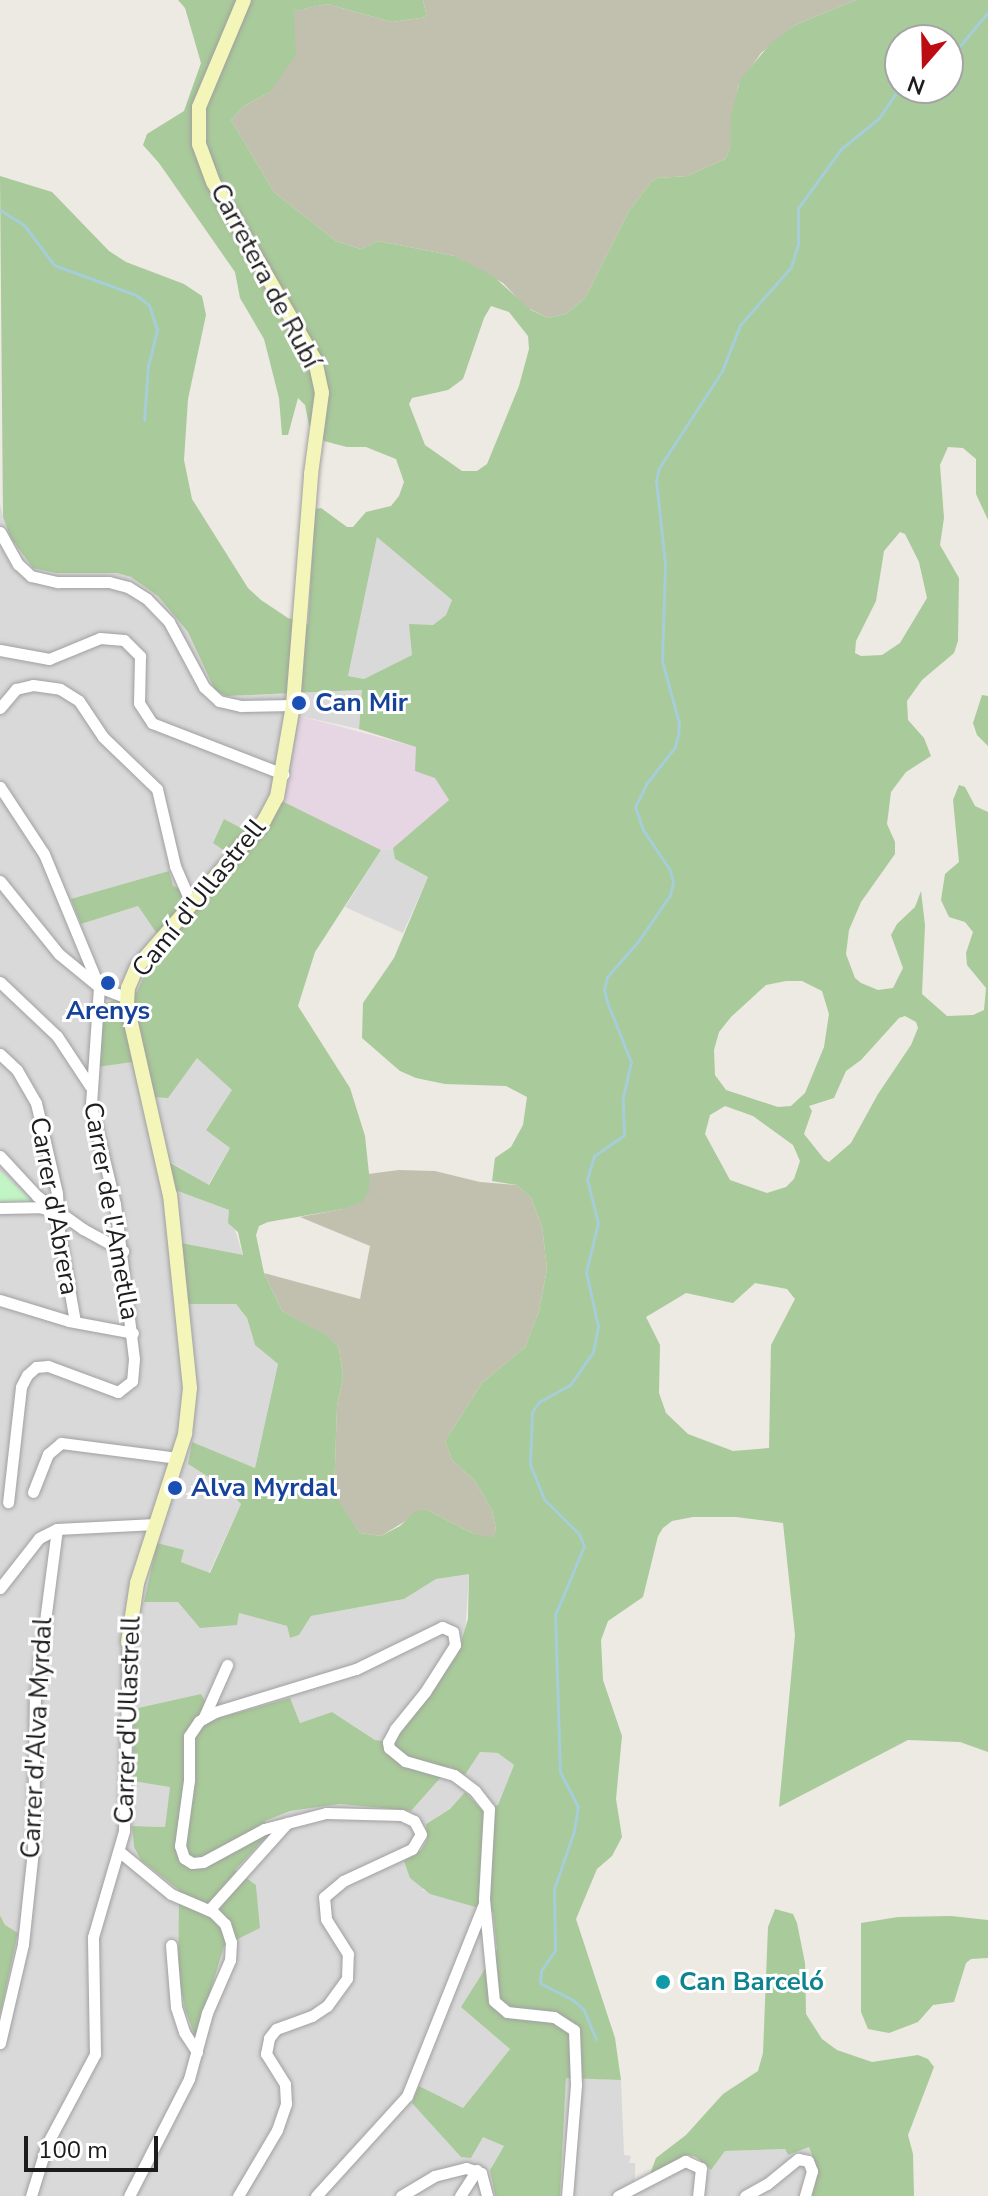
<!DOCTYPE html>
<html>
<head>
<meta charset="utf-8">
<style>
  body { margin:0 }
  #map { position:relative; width:988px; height:2196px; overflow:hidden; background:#ede9e3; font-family:"Nunito Sans",sans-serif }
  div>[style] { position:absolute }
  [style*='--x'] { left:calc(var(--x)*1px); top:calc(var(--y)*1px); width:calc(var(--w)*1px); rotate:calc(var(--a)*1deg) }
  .residential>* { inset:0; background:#dad9d9 }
  .industrial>* { inset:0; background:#e6d5e3 }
  .construction>* { inset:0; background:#c1c0af }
  .forest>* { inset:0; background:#a9ca9a }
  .park>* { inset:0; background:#c1f5c4 }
  .stream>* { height:3px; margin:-1.5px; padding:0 1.5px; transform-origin:1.5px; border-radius:1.5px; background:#a5ced8 }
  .roads { filter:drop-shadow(0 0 2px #a0a0a0) drop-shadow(0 0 2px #a0a0a0) }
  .street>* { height:11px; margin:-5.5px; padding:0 5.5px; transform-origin:5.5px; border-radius:5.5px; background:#fff }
  .secondary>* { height:14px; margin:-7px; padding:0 7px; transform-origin:7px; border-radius:7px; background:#f4f5b9 }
  .dots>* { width:22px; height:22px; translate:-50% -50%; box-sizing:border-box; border:4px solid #fff; border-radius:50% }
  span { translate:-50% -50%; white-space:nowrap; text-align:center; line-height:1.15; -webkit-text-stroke:6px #fff; paint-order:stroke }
  .street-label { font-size:26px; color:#1c1c1c }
  .transit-label { font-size:26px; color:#164399; font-weight:700 }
  .left { translate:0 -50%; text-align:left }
  .culture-label { font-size:26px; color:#0d838f; font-weight:700 }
  .north { position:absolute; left:884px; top:24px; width:80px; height:80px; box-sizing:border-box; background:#fff; border:2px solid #a4a4a4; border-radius:50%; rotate:200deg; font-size:22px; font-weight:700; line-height:32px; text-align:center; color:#1c1c1c }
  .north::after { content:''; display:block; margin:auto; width:28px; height:36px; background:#bd0c11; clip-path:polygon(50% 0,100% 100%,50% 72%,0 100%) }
  .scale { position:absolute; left:24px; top:2136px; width:134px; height:36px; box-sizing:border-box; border:4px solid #1c1c1c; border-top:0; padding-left:10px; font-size:24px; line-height:28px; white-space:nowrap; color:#1c1c1c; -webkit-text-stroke:6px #fff; paint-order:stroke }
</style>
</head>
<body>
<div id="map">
  <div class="residential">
    <i style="clip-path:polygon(0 504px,3px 517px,71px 573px,117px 573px,131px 577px,158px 596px,188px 632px,215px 689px,226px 696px,363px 690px,359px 729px,300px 716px,293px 767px,271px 823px,262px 839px,224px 819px,239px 860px,203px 898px,172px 886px,169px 871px,81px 924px,138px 906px,166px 947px,145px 974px,137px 992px,132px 1062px,196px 1057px,233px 1090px,206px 1129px,230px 1148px,208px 1185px,169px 1161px,175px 1190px,229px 1210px,243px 1256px,188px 1304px,236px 1304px,247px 1318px,255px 1345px,278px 1364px,255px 1468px,192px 1443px,188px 1464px,223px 1486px,241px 1504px,209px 1573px,181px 1562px,184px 1550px,144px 1602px,178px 1602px,239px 1613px,287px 1626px,290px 1638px,299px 1635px,311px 1616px,404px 1599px,436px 1579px,469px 1573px,465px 1635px,438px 1685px,393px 1742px,375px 1740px,332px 1712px,300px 1723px,289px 1698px,215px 1719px,170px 1787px,165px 1827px,132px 1826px,134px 1847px,179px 1890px,178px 1973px,190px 2027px,201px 2019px,224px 1946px,260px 1928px,256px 1885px,235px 1870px,267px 1836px,265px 1821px,290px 1811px,340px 1804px,411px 1811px,450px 1767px,465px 1775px,480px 1752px,499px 1753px,514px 1765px,498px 1805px,482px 1810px,465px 1792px,450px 1809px,427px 1823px,427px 1840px,415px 1856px,423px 1890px,493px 1912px,497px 1950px,462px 2007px,510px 2049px,463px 2108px,419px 2086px,471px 2158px,483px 2136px,504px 2146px,490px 2170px,495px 2196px,0 2196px,0 2016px,18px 1933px,5px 1925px,0 1915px)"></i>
    <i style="clip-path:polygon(377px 536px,452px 600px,446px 615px,433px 625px,412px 655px,364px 679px,348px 676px)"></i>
    <i style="clip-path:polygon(393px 848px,395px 859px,428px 877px,403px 933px,345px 907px,381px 850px)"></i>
    <i style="clip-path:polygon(566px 2077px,621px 2080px,624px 2155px,631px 2156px,629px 2163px,635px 2163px,635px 2183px,688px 2155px,711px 2170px,725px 2151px,785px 2149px,788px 2155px,809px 2147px,818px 2171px,812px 2196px,560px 2196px)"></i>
  </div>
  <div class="industrial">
    <i style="clip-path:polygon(300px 716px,416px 747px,449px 800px,393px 848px,381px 850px,282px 801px,293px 767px)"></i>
  </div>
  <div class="construction">
    <i style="clip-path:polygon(423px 0,856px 0,795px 25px,761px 53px,738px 86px,730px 149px,725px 159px,687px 176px,657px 178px,650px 183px,629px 211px,585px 298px,566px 314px,548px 318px,526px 307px,503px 283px,455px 256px,378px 241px,361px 249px,336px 241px,274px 192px,231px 120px,244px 106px,270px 92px,293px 11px,327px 4px,392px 22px,427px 17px)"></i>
    <i style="clip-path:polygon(399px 1170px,435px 1171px,480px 1182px,517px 1185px,531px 1198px,542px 1226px,547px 1269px,539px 1311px,525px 1347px,482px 1383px,445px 1441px,452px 1460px,475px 1481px,492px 1510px,496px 1530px,492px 1539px,472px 1533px,425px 1509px,381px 1536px,360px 1533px,334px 1495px,337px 1406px,343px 1377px,339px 1348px,325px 1335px,282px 1311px,264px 1273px,360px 1299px,370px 1246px,300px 1217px,343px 1209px,370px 1183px,368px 1174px)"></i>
  </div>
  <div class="forest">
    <i style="clip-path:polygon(evenodd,178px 0,423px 0,427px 17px,392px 22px,327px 4px,294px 11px,296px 55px,270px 92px,244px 106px,231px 120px,274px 192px,336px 241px,361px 249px,378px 241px,455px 256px,493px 276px,531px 310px,548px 318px,566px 314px,585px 298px,629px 211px,650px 183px,657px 178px,687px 176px,725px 159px,730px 149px,731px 116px,740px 80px,771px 43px,795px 25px,856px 0,988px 0,988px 520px,976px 494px,976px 459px,963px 448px,948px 447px,940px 465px,944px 518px,940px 545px,959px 578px,958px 641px,954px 653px,922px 680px,907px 701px,908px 720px,924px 738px,931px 756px,906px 772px,891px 792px,887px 824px,895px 842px,895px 854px,861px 902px,849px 930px,846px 954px,855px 978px,861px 983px,878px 990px,893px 988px,903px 968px,891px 935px,897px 924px,915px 907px,921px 891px,925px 925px,922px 994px,947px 1016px,973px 1015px,984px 1010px,986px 988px,967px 965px,966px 953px,973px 932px,965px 922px,949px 917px,941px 900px,945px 874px,959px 862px,953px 800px,959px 785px,965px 787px,975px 806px,988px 812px,988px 1752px,960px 1742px,908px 1740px,779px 1807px,795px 1635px,783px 1523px,736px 1517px,693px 1517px,672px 1521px,663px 1528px,658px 1536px,643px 1597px,608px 1621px,601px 1640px,603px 1680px,622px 1736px,616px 1799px,622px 1837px,612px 1856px,597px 1869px,576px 1919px,615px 2038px,621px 2080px,566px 2078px,560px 2196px,495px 2196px,490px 2170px,504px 2146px,483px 2137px,471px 2158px,461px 2157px,412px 2103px,419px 2086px,463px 2108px,510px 2049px,461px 2007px,497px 1950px,493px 1912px,430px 1894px,410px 1878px,404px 1861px,421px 1850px,427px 1840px,426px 1824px,450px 1809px,465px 1792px,482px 1810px,498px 1805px,514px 1765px,498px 1753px,480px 1752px,465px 1775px,450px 1767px,411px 1811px,340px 1804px,290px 1811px,265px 1821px,267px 1836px,235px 1870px,256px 1885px,260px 1928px,224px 1946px,196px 2039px,185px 2009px,178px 1973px,179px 1890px,141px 1860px,134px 1847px,132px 1826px,165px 1827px,170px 1787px,133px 1781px,134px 1709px,201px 1694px,215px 1719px,290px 1698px,300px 1723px,332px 1712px,375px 1740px,393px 1742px,457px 1655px,468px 1619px,469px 1574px,436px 1579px,404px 1599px,311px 1616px,299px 1635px,290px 1638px,287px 1626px,239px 1613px,237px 1625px,200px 1628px,178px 1602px,144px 1602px,157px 1543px,184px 1550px,181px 1562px,210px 1573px,241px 1504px,223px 1486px,188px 1464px,192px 1442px,255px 1468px,278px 1364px,255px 1345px,247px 1318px,236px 1304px,187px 1304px,181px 1243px,243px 1255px,238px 1232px,228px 1223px,229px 1210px,175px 1190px,167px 1161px,209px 1185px,230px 1148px,206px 1130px,232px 1090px,197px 1058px,168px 1098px,141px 1096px,132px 1062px,97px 1067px,103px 1004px,137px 992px,145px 974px,166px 947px,138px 906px,81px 924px,71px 899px,169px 871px,173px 886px,203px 898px,238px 860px,213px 843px,224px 819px,262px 839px,282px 801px,381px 850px,315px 952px,298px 1006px,350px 1088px,365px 1136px,370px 1183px,367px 1194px,362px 1202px,343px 1209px,268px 1222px,259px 1226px,256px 1235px,264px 1273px,282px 1311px,326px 1335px,339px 1348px,343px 1377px,337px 1406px,334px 1494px,360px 1533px,381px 1536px,400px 1526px,415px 1512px,425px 1509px,472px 1533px,492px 1538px,496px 1530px,492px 1510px,475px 1481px,452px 1460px,445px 1441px,482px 1383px,525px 1347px,539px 1311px,547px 1269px,542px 1226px,531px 1198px,517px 1185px,492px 1181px,495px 1158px,511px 1147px,523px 1125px,527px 1097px,506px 1086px,445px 1084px,416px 1078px,400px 1071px,362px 1038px,363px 1003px,394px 958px,428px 877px,395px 859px,393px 848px,449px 800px,435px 778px,415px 771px,416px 747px,359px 729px,362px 690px,226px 696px,215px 690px,188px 632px,158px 596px,131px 577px,117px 573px,56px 573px,33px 568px,11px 538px,3px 517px,0 176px,52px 192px,109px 251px,126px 262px,184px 284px,202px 296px,206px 315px,188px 399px,184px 460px,192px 499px,248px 588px,261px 600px,288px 618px,308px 624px,315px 509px,321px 508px,347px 527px,353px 527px,366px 512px,391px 506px,399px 496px,404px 482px,396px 459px,366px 447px,347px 447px,324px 441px,309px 425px,305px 405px,298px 398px,288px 435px,282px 435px,279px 398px,264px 339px,240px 298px,235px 272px,159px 163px,143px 145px,147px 134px,184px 111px,201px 63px,185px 8px,178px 0,900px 40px,948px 40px,948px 88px,900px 88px,900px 40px,178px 0,491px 306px,509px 312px,528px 336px,529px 349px,519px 386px,487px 464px,477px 471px,462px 471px,425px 445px,409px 404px,412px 398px,448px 390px,463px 379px,484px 318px,491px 306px,178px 0,900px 532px,905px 534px,919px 562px,927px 598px,900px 643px,882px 655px,861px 656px,855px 653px,856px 641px,876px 601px,884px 551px,900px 532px,178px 0,377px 537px,452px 600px,446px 615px,433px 625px,409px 624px,412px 655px,364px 679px,348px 676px,377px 537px,178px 0,786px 981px,802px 981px,822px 991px,829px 1014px,824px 1047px,805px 1093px,791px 1106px,778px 1107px,726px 1090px,715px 1075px,714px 1050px,719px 1032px,731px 1017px,766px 985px,786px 981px,178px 0,905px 1016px,916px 1022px,918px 1028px,911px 1045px,878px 1094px,851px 1143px,829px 1162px,824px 1159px,804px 1134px,812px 1111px,809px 1106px,834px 1098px,846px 1071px,861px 1060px,899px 1018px,905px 1016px,178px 0,725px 1106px,753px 1116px,793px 1145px,800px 1161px,794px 1179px,786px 1187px,767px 1193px,730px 1180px,705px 1134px,710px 1115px,725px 1106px,178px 0,755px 1283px,787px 1289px,795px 1299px,771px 1345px,769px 1448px,733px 1451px,688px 1434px,666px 1413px,659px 1393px,660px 1345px,646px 1317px,686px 1293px,733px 1303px,755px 1283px)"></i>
    <i style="clip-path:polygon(982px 695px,988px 696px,988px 746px,977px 735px,973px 723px)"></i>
    <i style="clip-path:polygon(775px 1909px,793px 1914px,797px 1923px,805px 1963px,806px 2014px,822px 2039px,837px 2050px,872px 2062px,918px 2055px,928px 2059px,934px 2067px,908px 2135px,913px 2154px,914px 2196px,812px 2196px,818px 2171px,809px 2147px,788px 2155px,785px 2149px,725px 2151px,711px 2170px,696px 2157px,688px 2155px,650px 2174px,656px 2158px,686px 2135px,723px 2094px,758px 2071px,763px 2053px,768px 1927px)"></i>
    <i style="clip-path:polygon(0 1915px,5px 1925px,18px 1933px,0 2016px)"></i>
    <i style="clip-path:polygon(951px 1916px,988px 1920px,988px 1958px,971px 1959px,966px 1963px,954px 2002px,933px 2005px,918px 2022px,889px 2033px,868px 2029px,861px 2012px,861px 1923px,898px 1917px)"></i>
  </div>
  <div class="park">
    <i style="clip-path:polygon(0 1171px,31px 1200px,30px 1202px,0 1202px)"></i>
  </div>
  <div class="stream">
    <i style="--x:948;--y:60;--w:62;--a:-50.2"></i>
    <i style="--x:0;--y:210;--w:28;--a:32"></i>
    <i style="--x:24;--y:225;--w:50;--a:53.1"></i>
    <i style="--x:54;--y:265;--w:87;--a:20.1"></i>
    <i style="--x:136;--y:295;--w:16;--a:38"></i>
    <i style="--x:149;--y:305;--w:26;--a:72"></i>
    <i style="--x:157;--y:330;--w:37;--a:104"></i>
    <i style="--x:148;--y:366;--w:54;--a:94.2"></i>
    <i style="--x:596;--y:2039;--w:33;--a:-113"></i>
    <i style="--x:583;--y:2009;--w:13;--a:-138"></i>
    <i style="--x:573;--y:2000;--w:37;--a:-153"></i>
    <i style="--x:540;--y:1983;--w:12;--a:-85"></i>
    <i style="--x:541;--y:1971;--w:25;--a:-56"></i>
    <i style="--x:555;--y:1950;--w:61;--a:-90.9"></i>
    <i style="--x:554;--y:1889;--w:61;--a:-71"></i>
    <i style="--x:574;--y:1831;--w:24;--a:-81"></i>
    <i style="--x:578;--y:1807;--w:39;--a:-117"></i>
    <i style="--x:560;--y:1772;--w:157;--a:-91.8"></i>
    <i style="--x:555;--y:1615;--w:75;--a:-67.2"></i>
    <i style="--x:584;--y:1546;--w:13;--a:-113"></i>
    <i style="--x:579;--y:1534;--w:49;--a:-135"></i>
    <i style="--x:544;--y:1499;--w:38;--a:-112"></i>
    <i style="--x:530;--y:1464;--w:52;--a:-87.8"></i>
    <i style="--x:532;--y:1412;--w:12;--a:-55"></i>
    <i style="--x:539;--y:1402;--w:35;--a:-29"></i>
    <i style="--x:570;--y:1385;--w:40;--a:-55.1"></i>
    <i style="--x:593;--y:1352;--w:26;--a:-79"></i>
    <i style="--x:598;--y:1326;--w:55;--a:-102.5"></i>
    <i style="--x:586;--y:1272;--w:50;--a:-76.2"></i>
    <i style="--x:598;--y:1223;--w:45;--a:-104"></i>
    <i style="--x:587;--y:1179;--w:24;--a:-73"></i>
    <i style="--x:594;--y:1156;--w:37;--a:-35"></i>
    <i style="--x:624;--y:1135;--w:38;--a:-92"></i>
    <i style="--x:623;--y:1097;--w:36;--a:-77"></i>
    <i style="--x:631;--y:1062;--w:65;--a:-111.8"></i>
    <i style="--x:607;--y:1002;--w:13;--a:-103"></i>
    <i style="--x:604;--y:989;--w:12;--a:-76"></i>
    <i style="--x:607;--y:977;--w:49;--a:-49.1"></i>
    <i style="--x:639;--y:940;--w:55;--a:-55.4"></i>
    <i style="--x:670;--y:895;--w:13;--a:-77"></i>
    <i style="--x:673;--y:882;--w:12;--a:-104"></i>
    <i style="--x:670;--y:870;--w:48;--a:-124"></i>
    <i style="--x:643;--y:830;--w:24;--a:-109"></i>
    <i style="--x:635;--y:807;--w:25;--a:-64"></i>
    <i style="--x:646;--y:784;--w:47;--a:-51.9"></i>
    <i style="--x:675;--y:747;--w:12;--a:-76"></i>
    <i style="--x:678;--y:735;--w:12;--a:-85"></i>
    <i style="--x:679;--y:723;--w:64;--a:-105.3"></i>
    <i style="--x:662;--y:661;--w:98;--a:-88.2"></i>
    <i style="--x:665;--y:563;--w:83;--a:-96.2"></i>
    <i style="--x:656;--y:480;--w:12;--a:-76"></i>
    <i style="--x:659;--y:468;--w:116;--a:-57"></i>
    <i style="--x:722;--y:371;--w:49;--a:-68.6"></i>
    <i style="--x:740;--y:325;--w:77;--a:-48.7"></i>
    <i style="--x:791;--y:267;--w:24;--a:-73"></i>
    <i style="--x:798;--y:244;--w:36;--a:-90"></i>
    <i style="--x:798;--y:208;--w:73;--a:-53.9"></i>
    <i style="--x:841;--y:149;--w:49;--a:-39.2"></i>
    <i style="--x:879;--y:118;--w:37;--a:-56"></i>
  </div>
  <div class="roads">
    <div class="street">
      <i style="--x:0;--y:532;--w:37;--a:61"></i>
      <i style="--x:18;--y:564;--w:18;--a:43"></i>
      <i style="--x:31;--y:576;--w:28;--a:13"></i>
      <i style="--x:58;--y:582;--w:51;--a:0"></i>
      <i style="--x:109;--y:582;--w:20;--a:15"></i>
      <i style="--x:128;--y:587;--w:22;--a:32"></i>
      <i style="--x:147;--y:599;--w:32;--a:46"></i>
      <i style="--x:169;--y:622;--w:74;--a:61.7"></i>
      <i style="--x:204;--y:687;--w:21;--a:43"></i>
      <i style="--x:219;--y:701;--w:23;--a:13"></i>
      <i style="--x:241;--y:706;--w:52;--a:-1.1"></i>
      <i style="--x:0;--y:650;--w:50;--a:10.4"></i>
      <i style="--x:49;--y:659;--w:55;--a:-22.4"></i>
      <i style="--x:100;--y:638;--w:24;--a:5"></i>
      <i style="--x:124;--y:640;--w:23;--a:45"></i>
      <i style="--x:140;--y:656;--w:47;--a:91.2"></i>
      <i style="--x:139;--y:703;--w:24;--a:57"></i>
      <i style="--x:152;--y:723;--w:141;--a:21.3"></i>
      <i style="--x:0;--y:708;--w:25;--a:-50"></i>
      <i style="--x:16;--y:689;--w:17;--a:-13"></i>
      <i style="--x:33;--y:685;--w:27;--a:8"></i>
      <i style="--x:60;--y:689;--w:22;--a:32"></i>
      <i style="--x:79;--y:701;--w:43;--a:56.3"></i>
      <i style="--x:103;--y:737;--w:75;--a:43.9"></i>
      <i style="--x:157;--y:789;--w:79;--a:76.8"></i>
      <i style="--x:175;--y:866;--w:40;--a:66.6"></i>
      <i style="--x:0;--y:787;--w:80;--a:56.7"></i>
      <i style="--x:44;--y:854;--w:144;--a:67.5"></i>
      <i style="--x:99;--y:987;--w:118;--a:93.9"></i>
      <i style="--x:91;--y:1105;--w:102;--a:76.4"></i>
      <i style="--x:115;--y:1204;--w:156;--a:83"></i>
      <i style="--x:134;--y:1359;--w:22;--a:95"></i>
      <i style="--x:132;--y:1381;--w:18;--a:142"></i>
      <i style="--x:118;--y:1392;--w:75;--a:-159.6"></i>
      <i style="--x:48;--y:1366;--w:12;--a:175"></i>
      <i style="--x:36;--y:1367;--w:12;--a:138"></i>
      <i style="--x:27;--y:1375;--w:13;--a:117"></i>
      <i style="--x:21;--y:1387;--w:116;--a:96.4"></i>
      <i style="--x:0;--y:881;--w:94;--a:51.1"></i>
      <i style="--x:59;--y:954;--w:52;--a:39.5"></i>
      <i style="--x:99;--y:987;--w:30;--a:21"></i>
      <i style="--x:0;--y:982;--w:79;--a:43.5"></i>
      <i style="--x:57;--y:1036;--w:60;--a:56.6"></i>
      <i style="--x:0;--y:1054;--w:23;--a:43"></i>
      <i style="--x:17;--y:1070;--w:38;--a:60"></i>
      <i style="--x:36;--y:1103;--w:92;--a:76.9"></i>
      <i style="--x:57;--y:1193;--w:38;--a:87"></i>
      <i style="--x:59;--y:1231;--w:92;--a:80"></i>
      <i style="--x:0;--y:1156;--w:54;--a:47.2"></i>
      <i style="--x:37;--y:1196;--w:57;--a:35.7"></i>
      <i style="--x:83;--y:1229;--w:46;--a:28.8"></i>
      <i style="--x:0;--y:1208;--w:39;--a:-1"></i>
      <i style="--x:39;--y:1207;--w:16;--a:15"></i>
      <i style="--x:0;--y:1300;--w:72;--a:16.9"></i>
      <i style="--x:69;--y:1321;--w:65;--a:10.6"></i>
      <i style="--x:33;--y:1492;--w:41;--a:-68.5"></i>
      <i style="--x:48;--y:1454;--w:17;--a:-40"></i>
      <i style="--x:61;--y:1443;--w:118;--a:7.3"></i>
      <i style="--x:0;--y:1588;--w:63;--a:-52"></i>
      <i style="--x:39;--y:1538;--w:20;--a:-27"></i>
      <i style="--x:204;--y:1717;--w:57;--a:-66.1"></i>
      <i style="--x:120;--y:1852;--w:66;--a:39.5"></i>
      <i style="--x:171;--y:1894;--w:46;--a:23.2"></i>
      <i style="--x:213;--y:1912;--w:17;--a:45"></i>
      <i style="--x:225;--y:1924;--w:19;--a:72"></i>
      <i style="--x:231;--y:1942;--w:18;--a:93"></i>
      <i style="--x:230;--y:1960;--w:58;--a:113.5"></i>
      <i style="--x:207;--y:2013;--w:68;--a:105.3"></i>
      <i style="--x:189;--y:2079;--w:131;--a:117.1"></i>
      <i style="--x:209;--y:1910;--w:117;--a:-48.1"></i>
      <i style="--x:171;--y:1945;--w:62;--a:85.4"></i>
      <i style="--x:176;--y:2007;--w:26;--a:72"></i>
      <i style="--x:184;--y:2032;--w:24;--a:57"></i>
      <i style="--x:0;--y:2043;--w:102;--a:-76.9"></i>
      <i style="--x:23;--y:1944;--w:94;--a:-83.9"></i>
      <i style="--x:33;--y:1851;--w:153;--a:-89.3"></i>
      <i style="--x:35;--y:1698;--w:170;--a:-82.6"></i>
      <i style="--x:57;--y:1529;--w:98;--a:-2.9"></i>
      <i style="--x:31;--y:2196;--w:54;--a:-72.9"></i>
      <i style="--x:47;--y:2144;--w:102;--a:-61.9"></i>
      <i style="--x:95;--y:2054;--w:117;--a:-91"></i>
      <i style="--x:93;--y:1937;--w:110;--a:-73.7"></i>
      <i style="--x:124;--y:1831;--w:189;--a:-88.8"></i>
      <i style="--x:238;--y:2196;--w:77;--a:-59.4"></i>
      <i style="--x:277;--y:2130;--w:28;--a:-71"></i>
      <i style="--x:286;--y:2104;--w:20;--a:-93"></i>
      <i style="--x:285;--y:2084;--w:36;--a:-122"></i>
      <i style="--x:266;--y:2054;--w:16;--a:-79"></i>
      <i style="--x:269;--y:2038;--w:11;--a:-52"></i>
      <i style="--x:276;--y:2029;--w:38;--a:-20"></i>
      <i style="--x:312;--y:2016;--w:18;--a:-34"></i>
      <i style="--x:327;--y:2006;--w:34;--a:-54"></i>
      <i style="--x:347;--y:1978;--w:24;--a:-88"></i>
      <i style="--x:348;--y:1954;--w:41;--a:-122.2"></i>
      <i style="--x:326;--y:1919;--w:22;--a:-95"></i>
      <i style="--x:324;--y:1897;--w:25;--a:-40"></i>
      <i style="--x:343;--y:1881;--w:76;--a:-24.9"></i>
      <i style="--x:412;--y:1849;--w:17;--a:-59"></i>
      <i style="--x:421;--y:1834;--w:15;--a:-118"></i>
      <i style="--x:414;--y:1821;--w:14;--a:-155"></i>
      <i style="--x:401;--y:1815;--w:75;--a:-178.5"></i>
      <i style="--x:326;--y:1813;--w:64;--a:165.5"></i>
      <i style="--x:264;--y:1829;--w:69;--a:151.6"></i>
      <i style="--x:203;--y:1862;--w:11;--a:175"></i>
      <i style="--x:192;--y:1863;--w:9;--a:-148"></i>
      <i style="--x:184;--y:1858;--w:13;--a:-108"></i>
      <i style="--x:180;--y:1846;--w:67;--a:-82.2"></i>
      <i style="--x:189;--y:1780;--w:44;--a:-90"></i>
      <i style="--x:189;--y:1736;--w:18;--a:-56"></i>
      <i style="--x:199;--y:1721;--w:18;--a:-29"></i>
      <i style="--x:215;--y:1712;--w:147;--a:-17"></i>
      <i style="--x:356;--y:1669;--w:96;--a:-26"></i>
      <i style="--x:442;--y:1627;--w:12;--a:24"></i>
      <i style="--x:453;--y:1632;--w:13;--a:81"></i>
      <i style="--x:455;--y:1645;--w:56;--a:122.6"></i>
      <i style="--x:425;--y:1692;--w:48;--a:129"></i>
      <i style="--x:395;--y:1729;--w:15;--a:118"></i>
      <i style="--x:388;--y:1742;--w:6;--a:81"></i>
      <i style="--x:389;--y:1748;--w:21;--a:39"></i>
      <i style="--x:405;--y:1761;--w:51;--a:15.9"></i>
      <i style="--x:454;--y:1775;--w:26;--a:37"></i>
      <i style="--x:475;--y:1791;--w:23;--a:52"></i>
      <i style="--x:489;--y:1809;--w:90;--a:93.2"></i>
      <i style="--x:484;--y:1899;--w:102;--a:84.4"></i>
      <i style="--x:494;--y:2001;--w:17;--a:40"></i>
      <i style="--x:507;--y:2012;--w:47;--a:6.1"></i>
      <i style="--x:554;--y:2017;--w:24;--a:33"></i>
      <i style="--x:574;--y:2030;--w:55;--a:87.9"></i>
      <i style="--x:576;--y:2085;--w:111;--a:94.6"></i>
      <i style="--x:316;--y:2196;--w:135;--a:-47.7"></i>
      <i style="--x:407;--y:2096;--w:208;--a:-68.2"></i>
      <i style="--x:401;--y:2196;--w:39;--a:-31"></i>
      <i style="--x:434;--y:2176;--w:33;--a:-14"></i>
      <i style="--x:466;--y:2168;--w:16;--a:18"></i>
      <i style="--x:481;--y:2173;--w:24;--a:75"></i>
      <i style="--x:460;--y:2196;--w:31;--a:-57"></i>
      <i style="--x:618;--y:2196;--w:76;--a:-27.6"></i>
      <i style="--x:685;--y:2161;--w:17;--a:24"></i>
      <i style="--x:701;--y:2168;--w:28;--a:96"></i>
      <i style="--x:745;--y:2196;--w:25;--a:-29"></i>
      <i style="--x:767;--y:2184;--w:40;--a:-39"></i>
      <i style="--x:798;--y:2159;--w:10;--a:11"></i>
      <i style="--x:808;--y:2161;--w:11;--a:68"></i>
      <i style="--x:812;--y:2171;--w:26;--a:106"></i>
    </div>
    <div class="secondary">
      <i style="--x:128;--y:1642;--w:60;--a:-81.3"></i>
      <i style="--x:137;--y:1583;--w:157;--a:-72.1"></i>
      <i style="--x:185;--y:1434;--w:46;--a:-83.8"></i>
      <i style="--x:190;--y:1388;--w:193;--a:-95.9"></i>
      <i style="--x:170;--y:1196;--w:196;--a:-102.7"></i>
      <i style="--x:127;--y:1005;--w:17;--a:-87"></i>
      <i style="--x:128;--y:988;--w:23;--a:-67"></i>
      <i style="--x:137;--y:967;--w:194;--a:-49"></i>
      <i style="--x:264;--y:821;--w:27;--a:-62"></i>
      <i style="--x:277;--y:797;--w:93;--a:-80.1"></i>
      <i style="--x:293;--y:705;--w:232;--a:-85.5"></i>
      <i style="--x:311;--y:474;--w:82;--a:-82.3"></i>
      <i style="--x:322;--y:393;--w:34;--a:-102"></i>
      <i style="--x:315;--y:360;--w:205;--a:-119.8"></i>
      <i style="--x:213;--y:182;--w:40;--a:-110.2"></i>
      <i style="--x:199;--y:144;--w:37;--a:-90"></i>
      <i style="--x:199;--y:107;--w:116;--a:-67.2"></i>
    </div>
  </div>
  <div class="dots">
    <i style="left:299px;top:703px;background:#1a4fb4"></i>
    <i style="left:108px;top:983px;background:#1a4fb4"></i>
    <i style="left:175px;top:1488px;background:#1a4fb4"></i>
    <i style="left:663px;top:1982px;background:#0f9aa8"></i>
  </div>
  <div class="street-label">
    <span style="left:265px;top:276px;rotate:62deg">Carretera de Rubí</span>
    <span style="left:199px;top:898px;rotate:-51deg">Camí d'Ullastrell</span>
    <span style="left:54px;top:1206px;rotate:80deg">Carrer d'Abrera</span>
    <span style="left:111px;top:1211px;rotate:80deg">Carrer de l'Ametlla</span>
    <span style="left:128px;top:1720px;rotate:-88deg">Carrer d'Ullastrell</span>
    <span style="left:37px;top:1738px;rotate:-87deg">Carrer d'Alva Myrdal</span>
  </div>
  <div class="transit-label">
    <span class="left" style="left:315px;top:703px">Can Mir</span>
    <span style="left:108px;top:1011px">Arenys</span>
    <span class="left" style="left:191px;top:1488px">Alva Myrdal</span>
  </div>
  <div class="culture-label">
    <span class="left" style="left:679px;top:1982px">Can Barceló</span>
  </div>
  <div class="north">N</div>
  <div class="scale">100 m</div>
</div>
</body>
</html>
